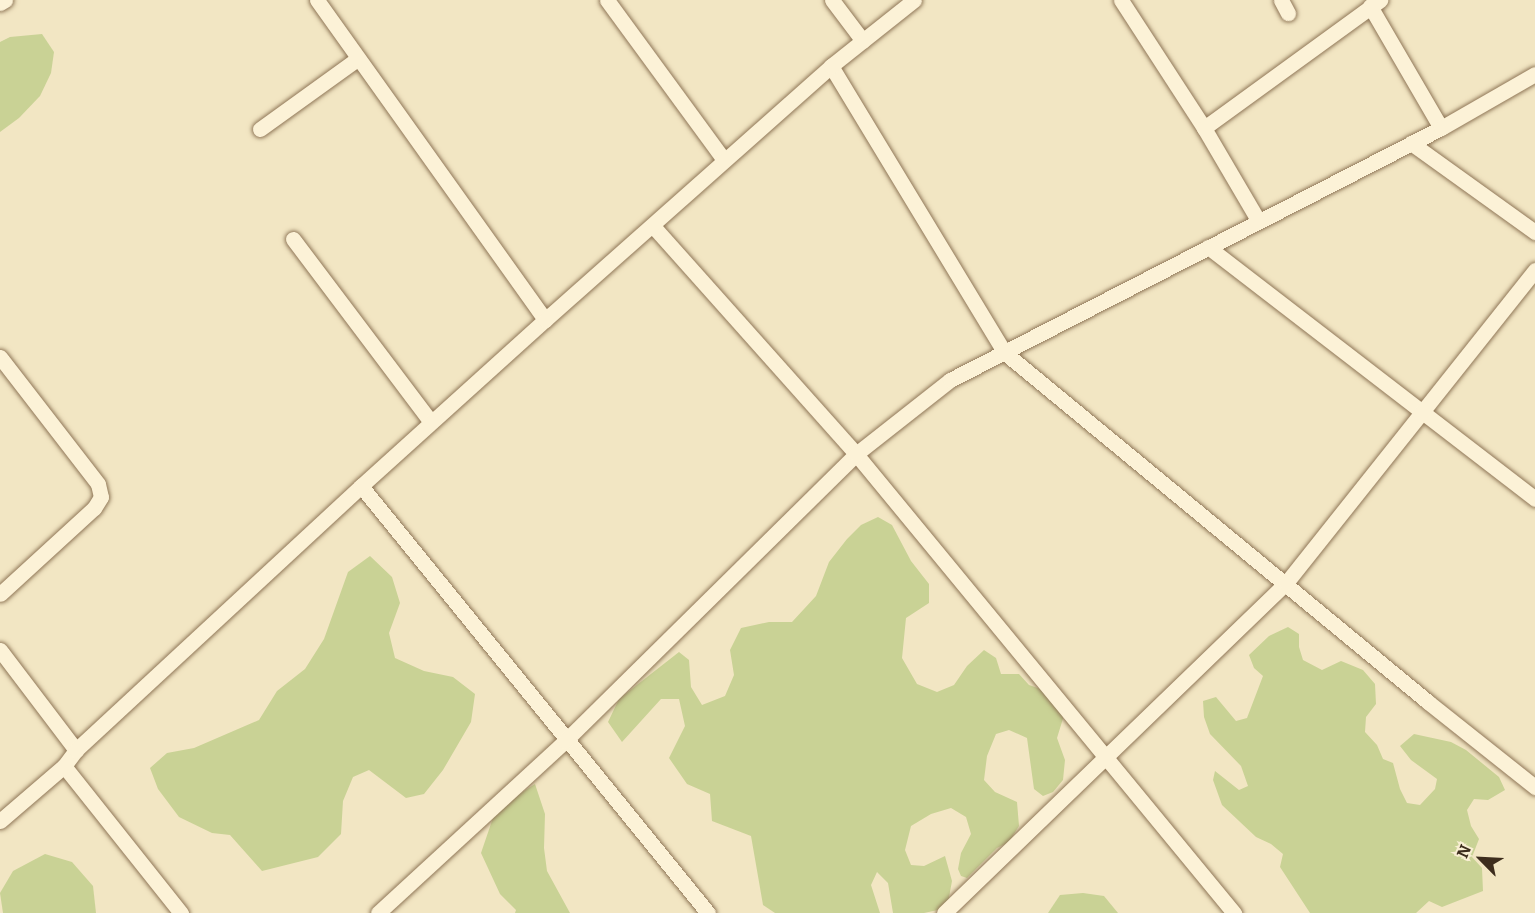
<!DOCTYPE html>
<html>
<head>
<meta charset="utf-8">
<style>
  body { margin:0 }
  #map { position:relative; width:1535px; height:913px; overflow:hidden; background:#f2e6c3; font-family:Bitter,serif }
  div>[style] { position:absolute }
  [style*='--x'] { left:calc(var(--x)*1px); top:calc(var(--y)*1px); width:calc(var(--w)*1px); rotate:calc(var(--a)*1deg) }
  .green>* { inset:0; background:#c9d295 }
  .roads { filter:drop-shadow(0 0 2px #8f7657) drop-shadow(0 0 2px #8f7657) }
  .street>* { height:15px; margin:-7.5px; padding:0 7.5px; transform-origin:7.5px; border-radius:7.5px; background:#fcf2d7 }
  span { translate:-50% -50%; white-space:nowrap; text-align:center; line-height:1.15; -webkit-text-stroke:4.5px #f9efd3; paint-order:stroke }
  .north { position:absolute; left:1451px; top:829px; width:60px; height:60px; -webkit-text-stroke:4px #f9efd3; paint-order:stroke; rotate:294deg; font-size:16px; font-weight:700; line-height:24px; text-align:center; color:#3d2d1d }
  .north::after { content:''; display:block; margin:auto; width:21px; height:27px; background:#3d2d1d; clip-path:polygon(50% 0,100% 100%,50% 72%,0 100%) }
</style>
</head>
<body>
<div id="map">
  <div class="green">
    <i style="clip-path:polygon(42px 34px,54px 52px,51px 73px,40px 96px,19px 118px,0 132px,0 42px,10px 37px)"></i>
    <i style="clip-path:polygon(878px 517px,892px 525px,911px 561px,929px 584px,929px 603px,906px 618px,902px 658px,917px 684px,937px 692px,954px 685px,967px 666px,984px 650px,996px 658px,1001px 674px,1019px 674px,1029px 685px,1055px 694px,1065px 712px,1057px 738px,1065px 760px,1063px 780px,1053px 792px,1043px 796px,1034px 789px,1027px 738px,1009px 730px,996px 734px,987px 756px,984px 780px,995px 792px,1017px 802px,1019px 826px,1009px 842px,997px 848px,967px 878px,961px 876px,958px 869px,961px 853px,971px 834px,966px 817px,951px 808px,931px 814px,911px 826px,905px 850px,911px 865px,924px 866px,945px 856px,952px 881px,947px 908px,924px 913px,893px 913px,888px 883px,877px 872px,871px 885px,880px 913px,775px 913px,763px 905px,751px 836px,712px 821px,710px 794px,687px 784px,669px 758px,685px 726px,679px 699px,661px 699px,622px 742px,608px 722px,619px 699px,679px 652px,689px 660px,691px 687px,702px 705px,725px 696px,734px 675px,730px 650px,741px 628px,769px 622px,792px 622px,816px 596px,829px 562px,847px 539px,861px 525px)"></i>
    <i style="clip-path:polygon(370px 556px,392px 577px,400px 603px,389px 633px,395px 658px,424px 671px,453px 677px,475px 694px,471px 722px,443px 770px,424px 794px,406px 798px,369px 770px,353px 777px,343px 801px,341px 834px,318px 857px,262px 871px,230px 835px,212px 833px,179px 817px,158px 789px,150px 768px,167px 753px,194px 748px,259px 720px,277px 691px,305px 669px,324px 639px,348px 572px)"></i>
    <i style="clip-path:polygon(1288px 627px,1299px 634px,1299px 647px,1303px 660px,1322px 670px,1341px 661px,1363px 670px,1375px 684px,1376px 704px,1366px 717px,1365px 732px,1377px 745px,1383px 759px,1393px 763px,1400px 789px,1407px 803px,1420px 805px,1435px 789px,1437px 779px,1411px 760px,1400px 746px,1414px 734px,1451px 742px,1466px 750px,1499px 777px,1505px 790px,1488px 800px,1474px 799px,1467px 810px,1471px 826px,1479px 839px,1472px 857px,1482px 868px,1483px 891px,1442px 907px,1429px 901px,1416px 913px,1310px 913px,1280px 867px,1283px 854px,1271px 844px,1256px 837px,1222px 805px,1213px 780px,1215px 771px,1239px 790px,1248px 786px,1241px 766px,1210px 734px,1204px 717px,1203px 701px,1216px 697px,1236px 721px,1247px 718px,1263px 676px,1254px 668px,1249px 655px,1269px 636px)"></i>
    <i style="clip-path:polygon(535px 784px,545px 814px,544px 848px,547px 871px,570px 913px,515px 913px,516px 910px,500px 894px,481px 853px,496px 809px)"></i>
    <i style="clip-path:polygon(45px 854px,72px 862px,93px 886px,96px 913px,3px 913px,0 893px,13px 871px)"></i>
    <i style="clip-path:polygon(1083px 893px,1104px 896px,1118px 913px,1048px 913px,1060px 895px)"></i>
  </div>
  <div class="roads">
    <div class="street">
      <i style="--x:317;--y:0;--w:393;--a:54.5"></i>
      <i style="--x:607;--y:0;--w:198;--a:53.8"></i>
      <i style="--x:832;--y:0;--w:51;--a:52.9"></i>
      <i style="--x:1121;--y:0;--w:153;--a:57"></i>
      <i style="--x:1204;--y:128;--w:107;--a:59.6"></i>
      <i style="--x:1281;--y:0;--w:15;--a:62"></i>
      <i style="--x:0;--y:3;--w:6;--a:-31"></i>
      <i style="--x:1370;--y:6;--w:141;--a:59.8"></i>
      <i style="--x:831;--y:66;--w:336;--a:58.8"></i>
      <i style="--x:1005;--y:353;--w:548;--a:39.52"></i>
      <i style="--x:1428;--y:702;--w:137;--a:38.5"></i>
      <i style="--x:1204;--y:128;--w:218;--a:-36"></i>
      <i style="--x:260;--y:129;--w:120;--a:-35.8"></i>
      <i style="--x:1411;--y:143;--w:153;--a:35.7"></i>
      <i style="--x:653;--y:226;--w:305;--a:48.3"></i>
      <i style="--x:856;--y:454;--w:595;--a:50.53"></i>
      <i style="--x:293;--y:239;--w:229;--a:53"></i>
      <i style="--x:1208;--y:247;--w:413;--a:37.6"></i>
      <i style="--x:0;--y:357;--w:160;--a:52.3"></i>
      <i style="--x:98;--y:484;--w:13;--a:77"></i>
      <i style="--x:101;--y:497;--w:13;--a:122"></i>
      <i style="--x:94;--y:508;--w:127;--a:137.5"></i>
      <i style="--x:361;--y:486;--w:550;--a:50.9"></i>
      <i style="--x:0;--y:650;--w:126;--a:52.8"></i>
      <i style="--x:64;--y:766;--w:188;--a:51.5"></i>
      <i style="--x:0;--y:821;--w:84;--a:-40.7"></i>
      <i style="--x:64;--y:766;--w:20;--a:-53"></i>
      <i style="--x:76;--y:750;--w:388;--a:-42.8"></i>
      <i style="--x:361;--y:486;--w:248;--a:-42.1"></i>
      <i style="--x:545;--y:320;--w:383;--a:-41.6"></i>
      <i style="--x:831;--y:66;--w:106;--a:-38.5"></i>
      <i style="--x:378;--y:913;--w:254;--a:-42.6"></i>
      <i style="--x:565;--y:741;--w:409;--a:-44.6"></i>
      <i style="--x:856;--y:454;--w:120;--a:-38.2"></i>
      <i style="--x:950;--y:380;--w:552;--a:-27.17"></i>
      <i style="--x:1441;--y:128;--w:108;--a:-29.9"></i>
      <i style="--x:944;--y:913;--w:475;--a:-44"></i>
      <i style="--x:1286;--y:583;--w:400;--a:-51.5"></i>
    </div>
  </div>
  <div class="north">N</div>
</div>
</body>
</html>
